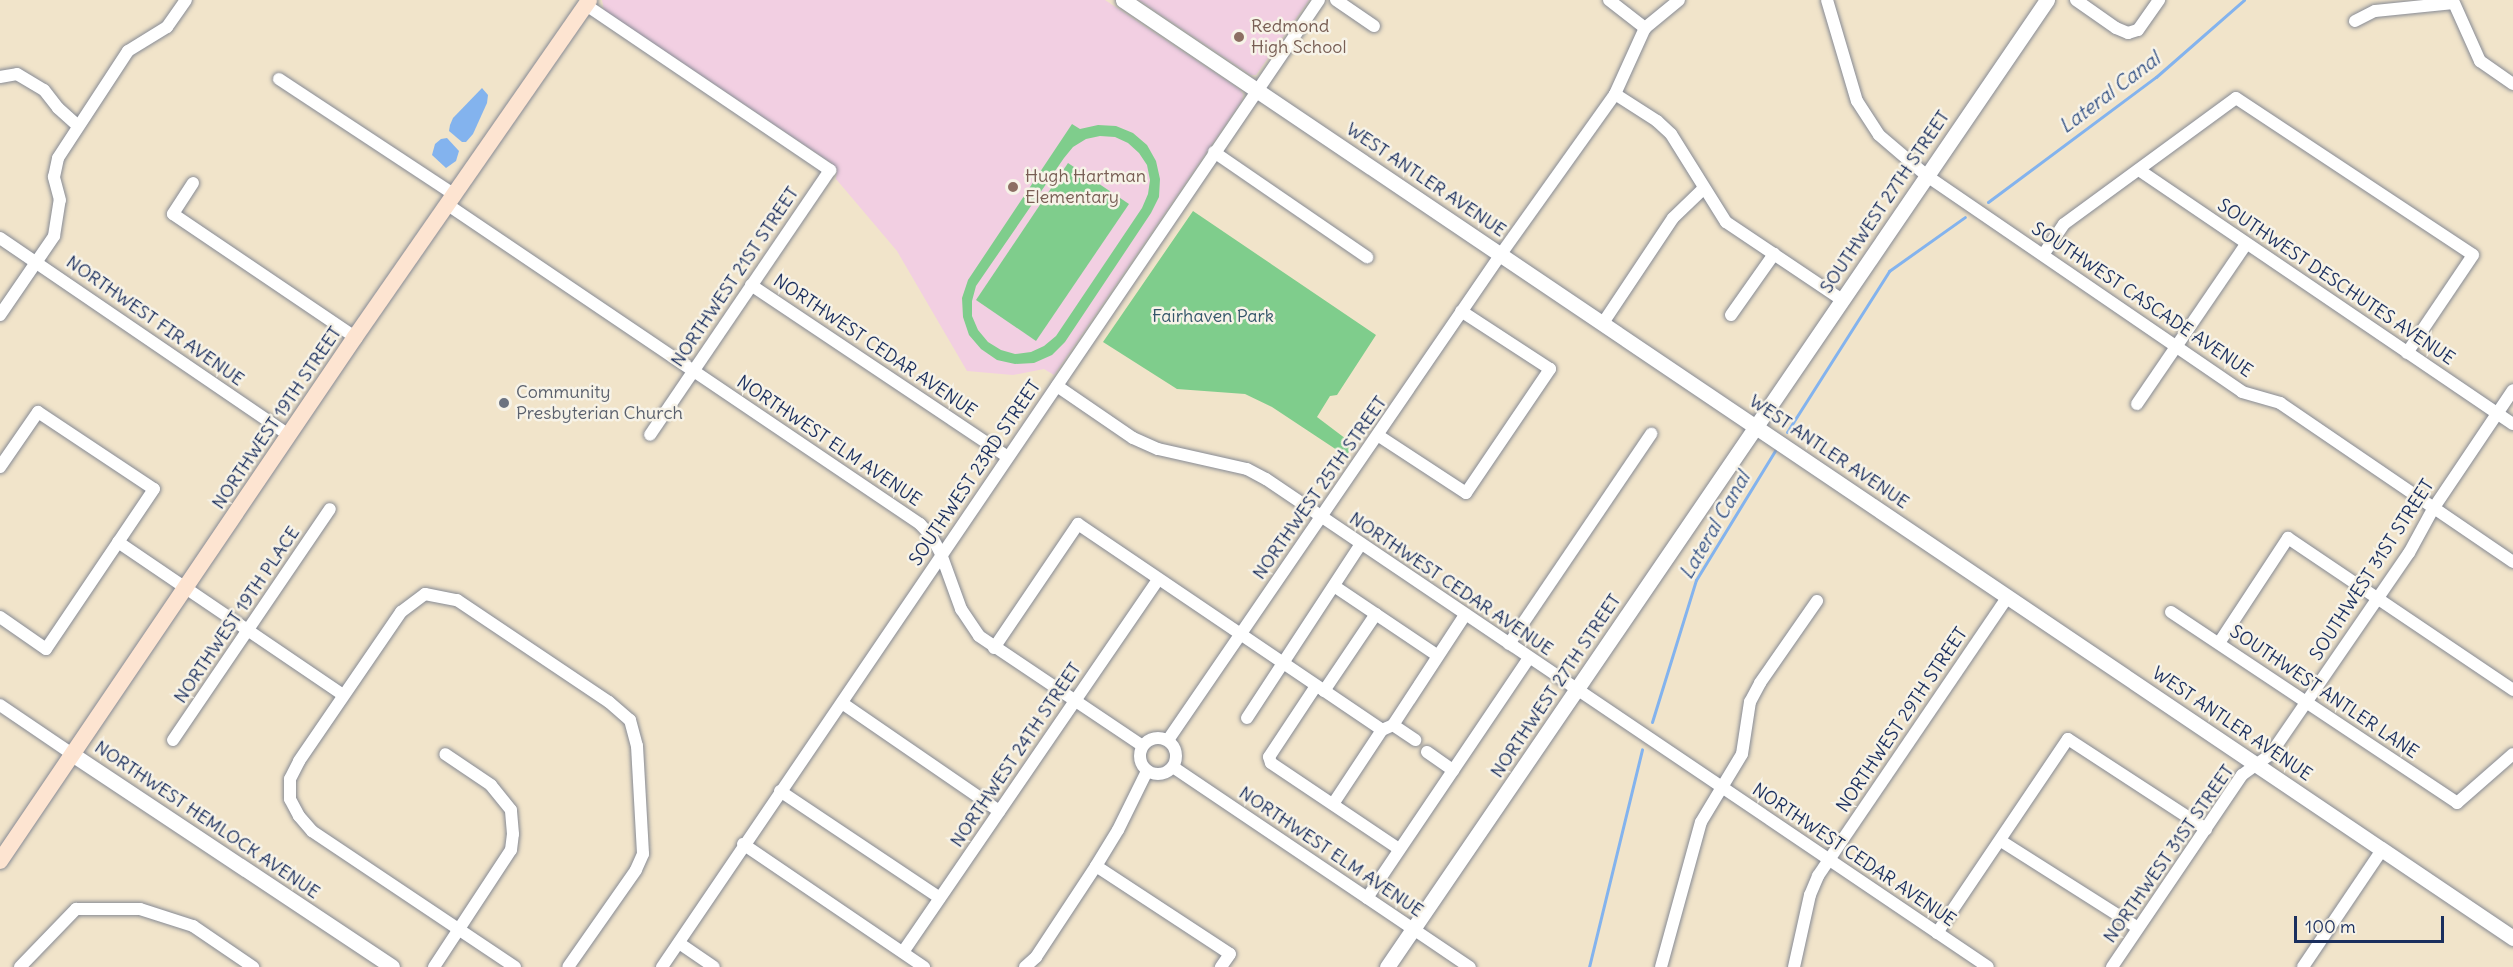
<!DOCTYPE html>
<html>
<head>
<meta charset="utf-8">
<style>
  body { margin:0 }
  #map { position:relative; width:2513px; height:967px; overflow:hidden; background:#f1e4ca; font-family:Delius,sans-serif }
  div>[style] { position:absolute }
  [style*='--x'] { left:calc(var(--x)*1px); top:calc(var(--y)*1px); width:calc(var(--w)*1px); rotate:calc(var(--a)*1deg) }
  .built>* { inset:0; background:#f2cfe2 }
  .green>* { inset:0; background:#7fcd8c }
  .water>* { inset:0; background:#83b3ee }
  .stream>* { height:3px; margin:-1.5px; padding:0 1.5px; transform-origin:1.5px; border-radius:1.5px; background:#83b3ee }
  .roads { filter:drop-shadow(0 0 2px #868a94) drop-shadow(0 0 2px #868a94) }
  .minor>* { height:12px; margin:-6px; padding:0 6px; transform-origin:6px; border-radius:6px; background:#fff }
  .minor>.ring { margin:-6px; padding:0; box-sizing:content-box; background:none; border:12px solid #fff; border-radius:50% }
  .tertiary>* { height:15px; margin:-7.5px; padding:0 7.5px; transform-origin:7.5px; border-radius:7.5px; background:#fff }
  .secondary>* { height:16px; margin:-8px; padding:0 8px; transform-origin:8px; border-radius:8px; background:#fde4d1 }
  .dots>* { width:16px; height:16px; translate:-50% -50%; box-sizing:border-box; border:3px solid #f7f3e8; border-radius:50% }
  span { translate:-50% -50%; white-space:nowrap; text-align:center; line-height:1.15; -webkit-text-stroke:5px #f7f3e8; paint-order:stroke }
  .education-label { font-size:18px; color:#785e54 }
  .left { translate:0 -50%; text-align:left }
  .street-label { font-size:18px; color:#1b2f5e }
  .park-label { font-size:18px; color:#34566a }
  .worship-label { font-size:18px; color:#5b616d }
  .water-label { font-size:20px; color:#3a5789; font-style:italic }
  .scale { position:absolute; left:2294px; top:916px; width:150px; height:27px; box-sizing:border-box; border:3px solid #1b2f5e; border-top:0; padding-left:8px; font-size:18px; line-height:21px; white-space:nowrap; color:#1b2f5e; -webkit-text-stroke:4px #f7f3e8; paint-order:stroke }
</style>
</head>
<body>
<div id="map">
  <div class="built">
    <i style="clip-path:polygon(602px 0,1105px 0,1239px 89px,1243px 94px,1242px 100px,1054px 375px,1044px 369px,1013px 375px,967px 371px,897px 251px,836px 179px,837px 170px,833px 164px,604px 10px)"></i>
    <i style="clip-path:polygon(1139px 0,1309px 0,1256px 75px,1251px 75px)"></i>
  </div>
  <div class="green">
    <i style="clip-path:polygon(evenodd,1072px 124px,1080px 129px,1098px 125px,1116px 126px,1133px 133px,1147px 145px,1156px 161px,1160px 179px,1159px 197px,1151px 213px,1065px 342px,1052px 355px,1034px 363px,1015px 364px,997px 360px,981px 349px,969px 335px,963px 317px,962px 298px,968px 280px,1072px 124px,1100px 136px,1115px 137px,1128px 143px,1139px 153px,1147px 165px,1150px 180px,1148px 194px,1142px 208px,1056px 336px,1044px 346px,1031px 352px,1015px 354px,1001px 350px,988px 342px,978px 330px,972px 316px,972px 301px,976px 286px,1064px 158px,1073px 147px,1086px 139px,1100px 136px)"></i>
    <i style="clip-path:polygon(1068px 163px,1129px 204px,1036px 341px,976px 300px)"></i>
    <i style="clip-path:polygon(1193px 211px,1376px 335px,1337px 395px,1330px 396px,1317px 417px,1354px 445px,1346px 456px,1272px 407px,1245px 394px,1177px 389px,1103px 342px)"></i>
  </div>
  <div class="water">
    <i style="clip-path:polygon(482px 88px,488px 95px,487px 103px,473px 134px,466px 142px,462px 142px,449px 131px,450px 125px,453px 118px)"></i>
    <i style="clip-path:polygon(447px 138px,459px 151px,456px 161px,446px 168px,432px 155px,435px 144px,441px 139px)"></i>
  </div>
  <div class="stream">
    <i style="--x:1988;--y:202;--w:209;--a:-36.7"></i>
    <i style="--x:2156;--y:77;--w:117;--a:-41.2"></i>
    <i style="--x:1787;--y:432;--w:191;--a:-57.6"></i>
    <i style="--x:1889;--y:271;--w:93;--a:-35.4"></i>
    <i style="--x:1652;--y:722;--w:149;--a:-72.8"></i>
    <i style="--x:1696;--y:580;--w:153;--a:-58.6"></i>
    <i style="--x:1589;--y:967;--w:224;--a:-76.3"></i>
  </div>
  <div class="roads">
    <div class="minor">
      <i style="--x:1336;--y:0;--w:46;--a:34.4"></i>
      <i style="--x:1609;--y:0;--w:46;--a:37.9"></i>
      <i style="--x:1827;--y:0;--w:105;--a:73.5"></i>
      <i style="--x:1857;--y:101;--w:40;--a:57.1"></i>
      <i style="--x:1879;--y:135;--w:63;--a:40.5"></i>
      <i style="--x:1927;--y:176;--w:382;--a:34.4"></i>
      <i style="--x:2242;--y:392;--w:40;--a:16"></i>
      <i style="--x:2280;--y:403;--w:282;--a:34.3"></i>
      <i style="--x:2076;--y:0;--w:49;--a:35"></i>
      <i style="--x:2116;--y:28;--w:13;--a:23"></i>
      <i style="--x:2128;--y:33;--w:10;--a:-17"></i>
      <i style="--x:2138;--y:30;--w:37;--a:-55"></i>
      <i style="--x:2454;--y:3;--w:64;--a:65.9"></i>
      <i style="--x:2480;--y:61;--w:40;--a:34.9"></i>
      <i style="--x:586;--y:5;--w:295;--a:34.1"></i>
      <i style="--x:830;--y:170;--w:320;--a:124.2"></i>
      <i style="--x:2355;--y:21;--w:22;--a:-27"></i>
      <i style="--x:2375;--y:11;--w:79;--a:-5.8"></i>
      <i style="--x:0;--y:77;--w:17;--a:-10"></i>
      <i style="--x:17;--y:74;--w:31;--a:31"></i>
      <i style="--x:44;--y:90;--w:23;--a:52"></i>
      <i style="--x:58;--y:108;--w:27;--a:42"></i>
      <i style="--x:279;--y:79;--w:211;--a:33.4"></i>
      <i style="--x:1615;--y:94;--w:50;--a:32.7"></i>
      <i style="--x:1657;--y:121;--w:19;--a:43"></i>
      <i style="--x:1671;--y:134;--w:104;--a:58"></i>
      <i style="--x:1726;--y:222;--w:140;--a:33.9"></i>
      <i style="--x:1214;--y:152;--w:186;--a:34.5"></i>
      <i style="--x:2139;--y:170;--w:452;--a:34.2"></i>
      <i style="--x:193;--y:183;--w:37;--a:123"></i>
      <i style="--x:173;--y:214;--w:220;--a:34.1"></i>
      <i style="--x:448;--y:205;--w:570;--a:34.05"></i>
      <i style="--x:920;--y:524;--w:18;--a:47"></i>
      <i style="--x:932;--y:537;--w:19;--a:62"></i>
      <i style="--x:941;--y:554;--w:59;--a:70"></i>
      <i style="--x:961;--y:609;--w:32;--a:56"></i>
      <i style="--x:979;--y:636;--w:197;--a:33.9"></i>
      <i style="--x:0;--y:238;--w:350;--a:34.3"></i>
      <i style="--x:2043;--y:255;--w:37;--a:-56"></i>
      <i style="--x:2064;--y:224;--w:213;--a:-36.2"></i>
      <i style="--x:2236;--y:98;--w:284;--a:33.5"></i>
      <i style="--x:2473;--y:255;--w:118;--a:124"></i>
      <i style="--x:751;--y:285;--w:309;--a:33.8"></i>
      <i style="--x:0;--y:315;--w:96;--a:-55.6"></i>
      <i style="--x:54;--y:236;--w:36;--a:-81"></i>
      <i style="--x:60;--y:200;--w:24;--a:-105"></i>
      <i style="--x:54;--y:177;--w:19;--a:-78"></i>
      <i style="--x:58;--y:158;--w:128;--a:-56.8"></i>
      <i style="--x:128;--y:51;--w:46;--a:-31.6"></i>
      <i style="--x:167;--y:27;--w:33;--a:-55"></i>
      <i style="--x:1731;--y:315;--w:75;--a:-54.8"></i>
      <i style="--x:1603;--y:323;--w:126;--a:-56.3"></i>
      <i style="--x:1673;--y:218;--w:42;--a:-44"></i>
      <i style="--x:1057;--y:386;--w:92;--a:34.4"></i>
      <i style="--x:1133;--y:438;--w:27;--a:24"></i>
      <i style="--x:1158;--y:449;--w:91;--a:12.7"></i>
      <i style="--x:1247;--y:469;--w:21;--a:28"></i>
      <i style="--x:1266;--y:479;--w:871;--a:34.05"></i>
      <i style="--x:2137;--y:404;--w:194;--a:-55.7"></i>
      <i style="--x:1379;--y:436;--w:104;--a:33.2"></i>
      <i style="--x:1466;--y:493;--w:150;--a:-55.9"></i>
      <i style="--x:1550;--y:369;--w:106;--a:-146.9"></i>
      <i style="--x:0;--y:467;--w:67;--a:-55.4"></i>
      <i style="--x:38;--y:412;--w:139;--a:33.6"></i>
      <i style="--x:154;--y:489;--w:193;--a:124"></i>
      <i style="--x:46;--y:649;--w:56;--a:-145.2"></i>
      <i style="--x:118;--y:542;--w:272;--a:34.2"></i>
      <i style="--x:1334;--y:586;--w:125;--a:33.9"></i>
      <i style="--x:2171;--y:612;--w:344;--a:33.7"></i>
      <i style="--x:2457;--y:803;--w:74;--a:-41.2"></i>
      <i style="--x:2219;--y:643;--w:126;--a:-56.7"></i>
      <i style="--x:2288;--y:538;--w:272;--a:34"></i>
      <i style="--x:1509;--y:644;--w:254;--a:-55.9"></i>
      <i style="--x:994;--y:648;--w:150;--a:-55.9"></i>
      <i style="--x:1078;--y:524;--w:367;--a:34.1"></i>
      <i style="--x:1316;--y:686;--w:85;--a:123.5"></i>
      <i style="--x:1269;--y:757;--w:6;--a:72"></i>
      <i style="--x:1271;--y:763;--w:154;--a:33.9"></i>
      <i style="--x:1324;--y:691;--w:93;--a:-56"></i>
      <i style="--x:842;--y:703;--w:191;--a:34.5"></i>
      <i style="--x:0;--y:705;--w:87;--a:34.2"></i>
      <i style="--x:1247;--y:718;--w:208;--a:-56.8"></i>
      <i style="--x:1393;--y:725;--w:27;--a:34"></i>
      <i class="ring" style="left:1140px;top:738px;width:24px;height:24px"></i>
      <i style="--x:173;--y:740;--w:279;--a:-55.8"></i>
      <i style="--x:1168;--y:740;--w:589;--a:-55.58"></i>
      <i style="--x:1501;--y:254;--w:196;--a:-54.5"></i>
      <i style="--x:1615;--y:94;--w:72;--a:-65.6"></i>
      <i style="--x:1645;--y:28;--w:44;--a:-39.5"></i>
      <i style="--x:1427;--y:752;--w:32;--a:35"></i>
      <i style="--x:1173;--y:767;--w:358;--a:34"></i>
      <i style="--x:780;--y:791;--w:192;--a:33.8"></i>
      <i style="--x:1333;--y:804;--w:89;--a:-56.5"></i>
      <i style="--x:1382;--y:730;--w:12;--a:-24"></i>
      <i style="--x:1393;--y:725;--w:131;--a:-56.8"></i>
      <i style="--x:2001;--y:841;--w:162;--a:32.4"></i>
      <i style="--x:743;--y:844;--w:219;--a:34.2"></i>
      <i style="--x:1096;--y:866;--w:160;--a:33.3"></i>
      <i style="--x:1230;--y:954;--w:16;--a:125"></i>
      <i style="--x:1367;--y:898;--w:290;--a:-56"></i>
      <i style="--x:1937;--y:933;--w:234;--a:-56"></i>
      <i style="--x:2068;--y:739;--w:165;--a:33.1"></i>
      <i style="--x:679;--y:943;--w:42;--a:34.4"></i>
      <i style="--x:903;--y:952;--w:452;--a:-55.6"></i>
      <i style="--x:20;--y:967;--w:81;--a:-46"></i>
      <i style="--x:76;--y:909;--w:64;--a:0"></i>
      <i style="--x:140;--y:909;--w:56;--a:17.8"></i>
      <i style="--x:193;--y:926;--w:73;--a:34.3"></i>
      <i style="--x:434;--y:967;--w:140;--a:-56.7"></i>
      <i style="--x:511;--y:850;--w:16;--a:-83"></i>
      <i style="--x:513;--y:834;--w:24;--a:-95"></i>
      <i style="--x:511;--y:810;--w:32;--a:-129"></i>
      <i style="--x:491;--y:785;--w:55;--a:-146"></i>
      <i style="--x:515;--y:967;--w:244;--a:-146.2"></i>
      <i style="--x:312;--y:831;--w:20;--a:-131"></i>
      <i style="--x:299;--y:816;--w:19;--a:-118"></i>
      <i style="--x:290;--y:799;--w:20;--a:-90"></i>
      <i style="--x:290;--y:779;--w:20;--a:-63"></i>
      <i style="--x:299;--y:761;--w:181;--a:-55.6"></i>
      <i style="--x:401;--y:612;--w:30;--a:-37"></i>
      <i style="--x:425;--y:594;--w:33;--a:11"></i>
      <i style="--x:457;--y:600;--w:183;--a:33.9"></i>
      <i style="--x:609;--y:702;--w:28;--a:41"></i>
      <i style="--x:630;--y:720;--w:27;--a:75"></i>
      <i style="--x:637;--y:746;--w:108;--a:86.8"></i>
      <i style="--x:643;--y:854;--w:17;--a:114"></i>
      <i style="--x:636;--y:870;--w:118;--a:125"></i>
      <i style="--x:662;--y:967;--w:1169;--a:-55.81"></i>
      <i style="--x:1025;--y:967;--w:15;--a:-42"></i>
      <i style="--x:1036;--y:957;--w:109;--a:-56.6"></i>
      <i style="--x:1096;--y:866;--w:42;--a:-58.6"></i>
      <i style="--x:1118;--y:830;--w:66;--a:-63.8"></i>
      <i style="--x:1661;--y:967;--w:150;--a:-74.6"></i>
      <i style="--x:1701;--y:822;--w:79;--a:-58.9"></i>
      <i style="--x:1742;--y:754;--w:53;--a:-81.3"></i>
      <i style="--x:1750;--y:702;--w:21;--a:-62"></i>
      <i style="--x:1760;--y:683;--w:100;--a:-55.2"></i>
      <i style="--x:1794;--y:967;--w:74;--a:-77.5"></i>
      <i style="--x:1810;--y:895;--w:21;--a:-67"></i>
      <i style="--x:1818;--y:876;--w:338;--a:-55.8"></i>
      <i style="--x:2112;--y:967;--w:232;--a:-55.9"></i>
      <i style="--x:2242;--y:775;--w:34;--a:-36"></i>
      <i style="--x:2270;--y:755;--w:245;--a:-55.5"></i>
      <i style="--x:2409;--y:553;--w:50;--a:-61.4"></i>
      <i style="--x:2433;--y:509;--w:143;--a:-56.1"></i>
      <i style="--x:2303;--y:967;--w:141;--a:-56"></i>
    </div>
    <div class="tertiary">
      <i style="--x:1123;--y:0;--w:1677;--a:34.01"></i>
      <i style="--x:72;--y:754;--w:384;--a:33.6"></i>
      <i style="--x:1387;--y:967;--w:1171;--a:-55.69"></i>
    </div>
    <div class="secondary">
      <i style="--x:0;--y:861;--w:633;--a:-55.88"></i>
      <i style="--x:355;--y:337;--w:410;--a:-55.2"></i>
    </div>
  </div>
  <div class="dots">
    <i style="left:1239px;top:37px;background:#8d6e63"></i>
    <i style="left:1013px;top:187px;background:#8d6e63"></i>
    <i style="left:504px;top:403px;background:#6b7280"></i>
  </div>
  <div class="education-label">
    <span class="left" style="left:1251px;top:37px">Redmond<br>High School</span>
    <span class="left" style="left:1025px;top:187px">Hugh Hartman<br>Elementary</span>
  </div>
  <div class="street-label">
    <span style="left:1426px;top:180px;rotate:34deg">WEST ANTLER AVENUE</span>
    <span style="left:1885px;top:202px;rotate:-56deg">SOUTHWEST 27TH STREET</span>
    <span style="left:735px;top:277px;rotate:-56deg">NORTHWEST 21ST STREET</span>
    <span style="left:2336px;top:282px;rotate:34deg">SOUTHWEST DESCHUTES AVENUE</span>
    <span style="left:2142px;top:300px;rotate:34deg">SOUTHWEST CASCADE AVENUE</span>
    <span style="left:155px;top:321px;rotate:35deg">NORTHWEST FIR AVENUE</span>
    <span style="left:875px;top:346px;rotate:34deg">NORTHWEST CEDAR AVENUE</span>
    <span style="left:277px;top:418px;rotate:-56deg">NORTHWEST 19TH STREET</span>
    <span style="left:829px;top:441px;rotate:34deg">NORTHWEST ELM AVENUE</span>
    <span style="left:1829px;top:452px;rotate:34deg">WEST ANTLER AVENUE</span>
    <span style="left:975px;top:473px;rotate:-56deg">SOUTHWEST 23RD STREET</span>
    <span style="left:1320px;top:488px;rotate:-55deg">NORTHWEST 25TH STREET</span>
    <span style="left:2372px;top:570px;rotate:-57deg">SOUTHWEST 31ST STREET</span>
    <span style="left:1451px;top:584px;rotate:34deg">NORTHWEST CEDAR AVENUE</span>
    <span style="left:237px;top:615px;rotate:-56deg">NORTHWEST 19TH PLACE</span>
    <span style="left:1556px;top:686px;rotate:-56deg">NORTHWEST 27TH STREET</span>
    <span style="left:2324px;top:692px;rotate:34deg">SOUTHWEST ANTLER LANE</span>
    <span style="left:1902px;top:720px;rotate:-56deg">NORTHWEST 29TH STREET</span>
    <span style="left:2232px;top:724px;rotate:34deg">WEST ANTLER AVENUE</span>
    <span style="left:1016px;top:755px;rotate:-56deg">NORTHWEST 24TH STREET</span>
    <span style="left:207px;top:820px;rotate:34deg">NORTHWEST HEMLOCK AVENUE</span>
    <span style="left:1331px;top:852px;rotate:34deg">NORTHWEST ELM AVENUE</span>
    <span style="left:2169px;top:854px;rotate:-55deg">NORTHWEST 31ST STREET</span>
    <span style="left:1854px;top:855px;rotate:34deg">NORTHWEST CEDAR AVENUE</span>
  </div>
  <div class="park-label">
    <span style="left:1213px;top:316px">Fairhaven Park</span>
  </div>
  <div class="worship-label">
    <span class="left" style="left:516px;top:403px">Community<br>Presbyterian Church</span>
  </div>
  <div class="water-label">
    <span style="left:2109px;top:92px;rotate:-37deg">Lateral Canal</span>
    <span style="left:1714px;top:525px;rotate:-60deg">Lateral Canal</span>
  </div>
  <div class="scale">100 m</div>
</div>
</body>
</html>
